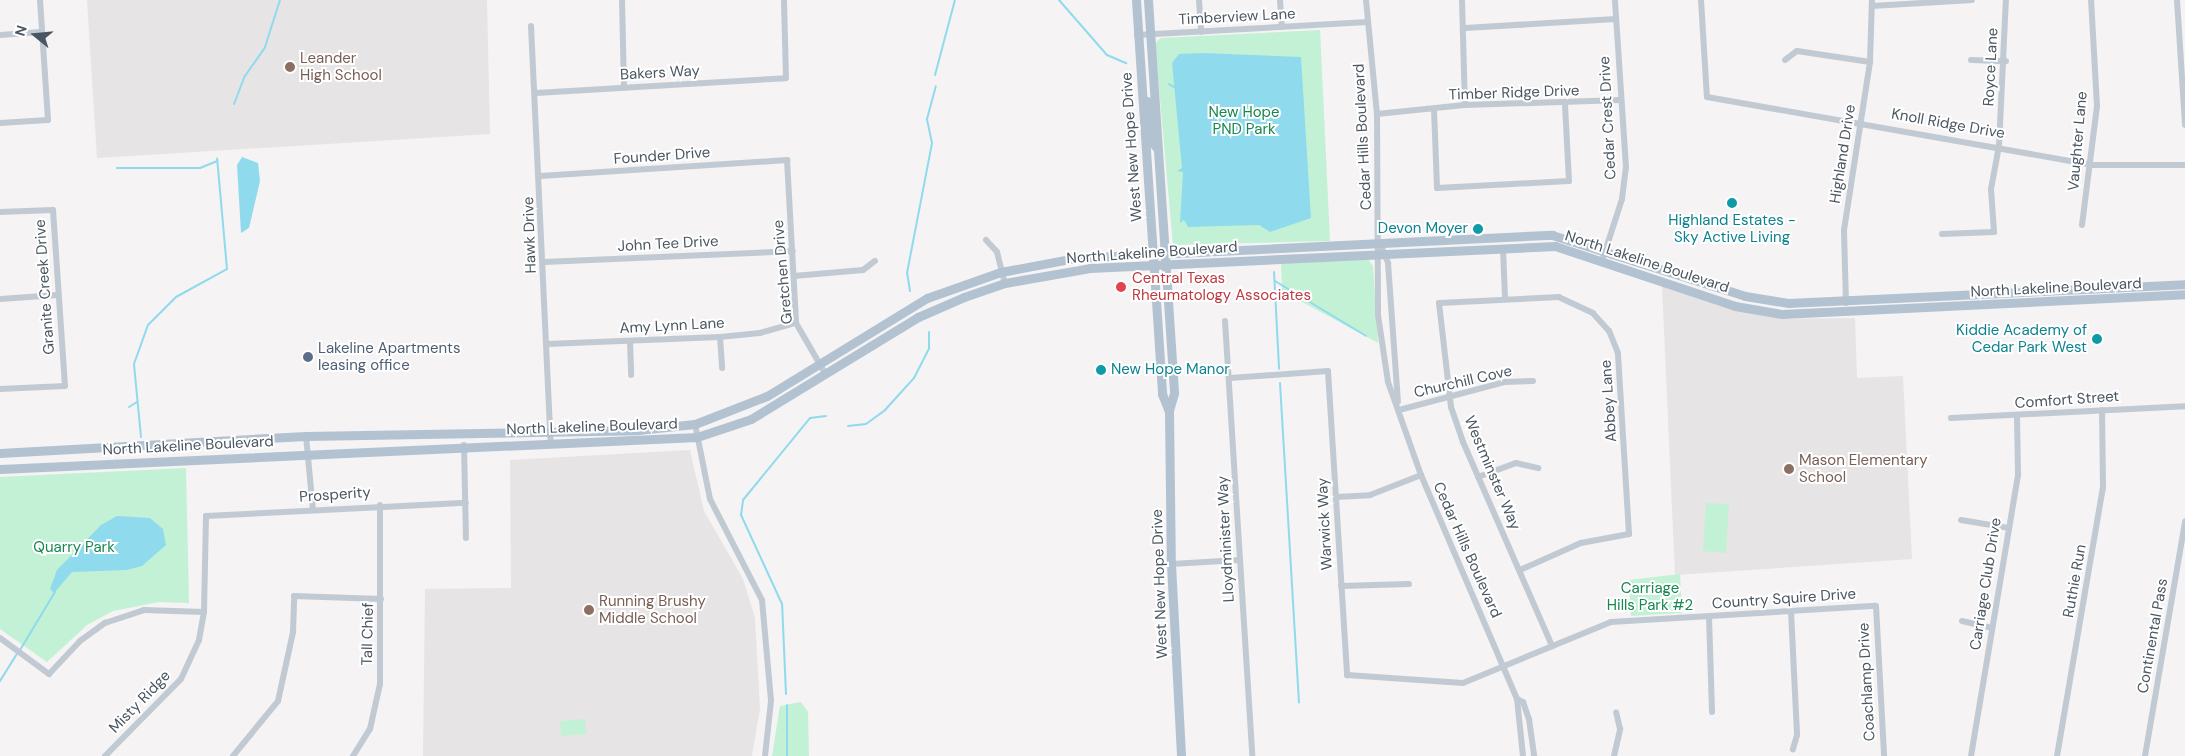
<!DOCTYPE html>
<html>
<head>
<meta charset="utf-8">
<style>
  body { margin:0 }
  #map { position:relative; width:2185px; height:756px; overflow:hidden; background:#f5f3f3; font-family:"DM Sans",sans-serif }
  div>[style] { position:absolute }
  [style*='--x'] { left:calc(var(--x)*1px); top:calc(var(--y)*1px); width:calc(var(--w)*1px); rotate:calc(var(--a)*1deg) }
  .education>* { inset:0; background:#e6e4e5 }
  .green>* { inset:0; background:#c3f1d5 }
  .water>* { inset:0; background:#90daee }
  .stream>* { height:2px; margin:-1px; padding:0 1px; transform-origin:1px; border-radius:1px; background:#90daee }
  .minor>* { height:6px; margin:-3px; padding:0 3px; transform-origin:3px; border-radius:3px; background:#c1cad2 }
  .major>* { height:9px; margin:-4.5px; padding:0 4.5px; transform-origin:4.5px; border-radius:4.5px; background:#b3c2d1 }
  .dots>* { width:14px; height:14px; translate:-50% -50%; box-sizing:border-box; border:2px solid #fff; border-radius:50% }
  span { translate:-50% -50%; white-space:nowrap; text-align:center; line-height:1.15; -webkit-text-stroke:4px #fff; paint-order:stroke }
  .street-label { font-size:15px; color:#4a5661 }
  .education-label { font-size:15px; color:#785e54 }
  .left { translate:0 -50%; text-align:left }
  .park-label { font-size:15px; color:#17864f }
  .culture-label { font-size:15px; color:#0d838f }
  .right { translate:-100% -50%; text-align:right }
  .health-label { font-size:15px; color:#be3a42 }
  .service-label { font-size:15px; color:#4e5e75 }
  .north { position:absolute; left:10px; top:10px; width:50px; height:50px; -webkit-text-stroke:4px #fff; paint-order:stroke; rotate:287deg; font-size:14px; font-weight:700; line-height:20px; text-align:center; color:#4a5661 }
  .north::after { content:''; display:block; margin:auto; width:18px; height:22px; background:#4a5661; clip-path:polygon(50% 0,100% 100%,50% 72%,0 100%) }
</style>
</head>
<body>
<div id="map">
  <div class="education">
    <i style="clip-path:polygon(87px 0,487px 0,490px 134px,97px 158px)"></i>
    <i style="clip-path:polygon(1662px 286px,1782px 319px,1855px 318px,1857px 378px,1903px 376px,1912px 559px,1675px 575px)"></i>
    <i style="clip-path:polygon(690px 450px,704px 511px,743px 579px,755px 618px,760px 708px,752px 756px,423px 756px,425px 589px,511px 588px,510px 460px)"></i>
  </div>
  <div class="green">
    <i style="clip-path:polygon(1320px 30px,1330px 241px,1173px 245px,1155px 43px,1161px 38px)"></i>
    <i style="clip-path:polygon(1367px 258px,1373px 266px,1378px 343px,1282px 291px,1281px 263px)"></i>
    <i style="clip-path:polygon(186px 468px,189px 603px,159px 602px,113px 611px,87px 625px,47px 662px,0 629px,0 477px)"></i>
    <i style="clip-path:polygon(1706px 503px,1729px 504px,1726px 553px,1703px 551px)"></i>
    <i style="clip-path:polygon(1680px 574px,1682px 613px,1631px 616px,1629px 580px)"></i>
    <i style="clip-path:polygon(801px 702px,808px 712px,809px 756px,772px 756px,780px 706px)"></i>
    <i style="clip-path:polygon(585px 719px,586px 734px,561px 736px,560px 721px)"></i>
  </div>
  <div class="water">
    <i style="clip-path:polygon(1203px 53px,1301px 57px,1311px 218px,1270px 232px,1259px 225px,1188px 227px,1184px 220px,1180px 223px,1183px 172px,1177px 171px,1182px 168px,1172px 63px,1179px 54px)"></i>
    <i style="clip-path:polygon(242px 157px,258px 163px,260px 181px,249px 228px,241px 233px,237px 165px)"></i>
    <i style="clip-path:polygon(117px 516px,150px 518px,163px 529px,166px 545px,142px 566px,127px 570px,72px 572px,54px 593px,50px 589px,57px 570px,101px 525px)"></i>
  </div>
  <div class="stream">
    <i style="--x:1059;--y:0;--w:73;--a:48.9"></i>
    <i style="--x:1107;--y:55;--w:21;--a:23"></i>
    <i style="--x:935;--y:75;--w:78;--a:-75.1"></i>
    <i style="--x:1169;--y:84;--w:9;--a:32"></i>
    <i style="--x:234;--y:104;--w:30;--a:-69"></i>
    <i style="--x:245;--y:76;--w:35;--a:-55"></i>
    <i style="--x:265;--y:47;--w:49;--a:-72.3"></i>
    <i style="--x:117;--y:168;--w:83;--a:0"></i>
    <i style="--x:200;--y:168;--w:18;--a:-22"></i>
    <i style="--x:1274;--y:272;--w:97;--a:87"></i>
    <i style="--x:1275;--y:281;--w:106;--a:31.1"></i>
    <i style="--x:910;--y:291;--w:18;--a:-99"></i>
    <i style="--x:907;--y:273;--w:132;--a:-79.1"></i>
    <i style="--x:932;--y:143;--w:25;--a:-102"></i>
    <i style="--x:927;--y:119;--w:34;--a:-75"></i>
    <i style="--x:1280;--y:383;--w:320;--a:86.6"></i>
    <i style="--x:129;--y:407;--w:9;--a:-32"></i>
    <i style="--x:848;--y:426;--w:18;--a:-6"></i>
    <i style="--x:866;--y:424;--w:24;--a:-36"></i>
    <i style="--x:885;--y:410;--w:43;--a:-47.8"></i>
    <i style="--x:914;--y:378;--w:34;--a:-63"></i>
    <i style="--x:929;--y:348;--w:16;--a:-90"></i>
    <i style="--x:141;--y:437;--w:73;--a:-95.5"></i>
    <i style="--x:134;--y:364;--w:41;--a:-70.3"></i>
    <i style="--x:148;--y:325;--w:40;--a:-45"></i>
    <i style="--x:176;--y:297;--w:58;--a:-28.8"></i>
    <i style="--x:227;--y:269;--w:111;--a:-95.1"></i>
    <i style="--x:20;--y:650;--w:68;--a:-58.9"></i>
    <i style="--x:0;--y:681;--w:32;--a:-58"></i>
    <i style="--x:786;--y:694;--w:90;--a:-92.5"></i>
    <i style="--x:782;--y:604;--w:98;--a:-114.7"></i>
    <i style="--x:741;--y:515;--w:15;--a:-82"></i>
    <i style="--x:743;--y:500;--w:106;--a:-50.7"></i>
    <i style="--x:810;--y:418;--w:16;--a:-7"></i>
    <i style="--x:787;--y:705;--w:51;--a:90"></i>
  </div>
  <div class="minor">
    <i style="--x:622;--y:0;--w:88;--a:88.7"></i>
    <i style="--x:1199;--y:0;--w:32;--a:86"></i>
    <i style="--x:1280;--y:0;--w:27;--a:86"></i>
    <i style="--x:1366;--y:0;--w:115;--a:84.5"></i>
    <i style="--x:1377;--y:114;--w:201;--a:89.7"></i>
    <i style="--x:1378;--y:315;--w:68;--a:81.5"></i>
    <i style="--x:1388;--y:382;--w:99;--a:70.5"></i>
    <i style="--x:1421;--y:475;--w:244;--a:66.8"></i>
    <i style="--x:1517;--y:699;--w:57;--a:84"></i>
    <i style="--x:1462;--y:0;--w:105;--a:88.4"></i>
    <i style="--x:1701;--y:0;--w:97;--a:86.5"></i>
    <i style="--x:1707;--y:97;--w:390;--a:10"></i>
    <i style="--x:2091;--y:165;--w:94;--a:0"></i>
    <i style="--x:2177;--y:0;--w:125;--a:86.3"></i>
    <i style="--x:1872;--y:6;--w:100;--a:-3.4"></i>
    <i style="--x:531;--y:26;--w:417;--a:87.3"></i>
    <i style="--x:1465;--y:28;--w:151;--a:-3.4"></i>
    <i style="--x:0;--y:35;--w:41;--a:-4.2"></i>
    <i style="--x:1137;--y:35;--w:231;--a:-3.2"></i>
    <i style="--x:1785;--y:60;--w:15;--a:-37"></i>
    <i style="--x:1797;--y:51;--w:74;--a:8.6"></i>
    <i style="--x:1971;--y:60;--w:35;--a:2"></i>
    <i style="--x:536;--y:93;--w:250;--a:-3.4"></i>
    <i style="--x:786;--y:78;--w:78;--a:-91.5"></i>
    <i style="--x:1434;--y:109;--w:79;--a:87.8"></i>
    <i style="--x:1437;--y:188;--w:132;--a:-3"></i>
    <i style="--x:1569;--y:181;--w:77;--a:-93"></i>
    <i style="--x:1377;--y:114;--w:88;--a:-5.8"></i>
    <i style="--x:1465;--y:105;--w:156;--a:-1.8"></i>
    <i style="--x:0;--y:123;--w:48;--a:-3.6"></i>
    <i style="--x:48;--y:120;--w:120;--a:-93.8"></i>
    <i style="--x:540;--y:176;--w:248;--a:-3.7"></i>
    <i style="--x:787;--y:160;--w:163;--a:86.8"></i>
    <i style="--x:796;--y:323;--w:60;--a:60"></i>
    <i style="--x:0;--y:212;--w:53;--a:-2.2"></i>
    <i style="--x:53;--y:210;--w:176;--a:86.1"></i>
    <i style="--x:65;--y:386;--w:65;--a:177.4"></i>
    <i style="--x:2082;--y:225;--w:120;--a:-82.8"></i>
    <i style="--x:2097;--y:106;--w:106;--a:-93.2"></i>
    <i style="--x:1942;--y:234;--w:52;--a:-2.2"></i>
    <i style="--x:1994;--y:232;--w:43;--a:-94"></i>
    <i style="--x:1991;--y:189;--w:44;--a:-79.5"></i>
    <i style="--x:1999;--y:146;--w:146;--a:-87.3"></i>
    <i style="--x:986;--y:240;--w:16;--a:47"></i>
    <i style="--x:997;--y:252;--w:32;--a:76"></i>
    <i style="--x:1380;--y:243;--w:22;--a:68"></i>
    <i style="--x:1388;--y:263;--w:139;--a:85.9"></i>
    <i style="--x:1503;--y:248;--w:50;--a:87.7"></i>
    <i style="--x:1602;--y:261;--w:65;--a:-72.1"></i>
    <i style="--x:1622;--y:199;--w:32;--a:-83"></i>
    <i style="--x:1626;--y:167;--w:167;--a:-93.8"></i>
    <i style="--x:544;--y:262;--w:249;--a:-2.5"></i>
    <i style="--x:794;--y:276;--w:69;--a:-5"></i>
    <i style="--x:863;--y:270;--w:15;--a:-37"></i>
    <i style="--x:0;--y:299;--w:58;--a:-3.9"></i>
    <i style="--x:1846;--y:303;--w:73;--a:-91.6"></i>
    <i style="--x:1844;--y:230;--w:170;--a:-81.2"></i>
    <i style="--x:1870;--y:62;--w:62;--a:-88.2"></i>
    <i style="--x:1225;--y:321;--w:436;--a:86.4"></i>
    <i style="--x:720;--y:337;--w:31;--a:86"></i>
    <i style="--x:630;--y:341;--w:34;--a:88"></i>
    <i style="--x:547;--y:344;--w:173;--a:-2.3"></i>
    <i style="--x:720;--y:337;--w:40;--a:-5.7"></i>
    <i style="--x:760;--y:333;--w:37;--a:-16"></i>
    <i style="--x:1230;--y:378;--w:98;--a:-4.1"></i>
    <i style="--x:1328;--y:371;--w:305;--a:86.4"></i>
    <i style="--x:1347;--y:675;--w:116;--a:3.9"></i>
    <i style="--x:1463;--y:683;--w:160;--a:-22.4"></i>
    <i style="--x:1611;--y:622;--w:265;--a:-3.5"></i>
    <i style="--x:1876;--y:606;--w:150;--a:86.9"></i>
    <i style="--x:1399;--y:410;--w:110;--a:-14.8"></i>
    <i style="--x:1505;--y:382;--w:28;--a:-2"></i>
    <i style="--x:1951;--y:418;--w:234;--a:-2.9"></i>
    <i style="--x:695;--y:424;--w:76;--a:78.7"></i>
    <i style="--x:710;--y:499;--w:114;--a:62.8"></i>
    <i style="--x:762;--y:600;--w:101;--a:84.9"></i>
    <i style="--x:771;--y:701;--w:55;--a:96.2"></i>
    <i style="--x:306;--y:436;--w:74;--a:84.6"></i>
    <i style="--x:464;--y:445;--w:93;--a:88.8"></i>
    <i style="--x:1478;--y:477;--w:40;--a:-20.2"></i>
    <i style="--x:1516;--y:463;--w:23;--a:13"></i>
    <i style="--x:1336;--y:497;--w:34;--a:-3"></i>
    <i style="--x:1370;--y:495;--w:55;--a:-21.4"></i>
    <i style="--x:1961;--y:520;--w:49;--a:9.5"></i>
    <i style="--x:1171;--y:564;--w:69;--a:-3.3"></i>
    <i style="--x:1520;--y:570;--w:67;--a:-23.9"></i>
    <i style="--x:1581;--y:543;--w:49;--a:-10.6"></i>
    <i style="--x:1629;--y:534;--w:181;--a:-93.5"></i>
    <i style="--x:1618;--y:353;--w:24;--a:-112"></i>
    <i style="--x:1609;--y:331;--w:24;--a:-132"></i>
    <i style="--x:1593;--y:313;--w:38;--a:-155"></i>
    <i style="--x:1559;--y:297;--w:120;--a:177.1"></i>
    <i style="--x:1439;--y:303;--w:105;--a:83.4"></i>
    <i style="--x:1451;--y:407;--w:37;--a:71"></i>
    <i style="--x:1463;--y:442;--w:223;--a:66.4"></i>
    <i style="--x:1341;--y:586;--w:68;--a:-1.7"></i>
    <i style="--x:1791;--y:611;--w:124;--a:87.2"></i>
    <i style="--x:1797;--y:735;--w:15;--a:106"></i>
    <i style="--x:1709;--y:616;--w:96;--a:88.2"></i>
    <i style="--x:1962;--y:621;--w:31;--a:13"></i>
    <i style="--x:0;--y:638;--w:61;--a:36.3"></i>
    <i style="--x:49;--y:674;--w:45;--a:-46.8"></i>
    <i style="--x:80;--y:641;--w:31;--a:-36"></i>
    <i style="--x:105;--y:623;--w:41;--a:-18.4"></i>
    <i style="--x:144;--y:610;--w:60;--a:1.9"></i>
    <i style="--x:1517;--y:699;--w:7;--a:27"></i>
    <i style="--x:1523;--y:702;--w:18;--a:71"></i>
    <i style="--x:1529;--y:719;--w:37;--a:82"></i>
    <i style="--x:105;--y:756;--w:108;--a:-45.4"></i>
    <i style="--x:181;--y:679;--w:43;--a:-65.2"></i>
    <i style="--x:199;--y:640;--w:28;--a:-80"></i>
    <i style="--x:204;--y:612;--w:96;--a:-88.8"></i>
    <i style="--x:206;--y:516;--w:260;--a:-2.9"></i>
    <i style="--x:233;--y:756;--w:71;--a:-50.7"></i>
    <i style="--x:278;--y:701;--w:71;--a:-77.7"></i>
    <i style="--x:293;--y:632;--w:36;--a:-88"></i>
    <i style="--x:294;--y:596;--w:87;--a:2"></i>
    <i style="--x:353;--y:756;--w:32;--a:-58"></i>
    <i style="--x:370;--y:729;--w:46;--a:-77.5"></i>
    <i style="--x:380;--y:684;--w:179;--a:-90"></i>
    <i style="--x:1614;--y:756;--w:28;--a:-77"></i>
    <i style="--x:1620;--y:729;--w:17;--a:-103"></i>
    <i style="--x:1971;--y:756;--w:286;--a:-80.5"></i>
    <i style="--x:2018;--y:474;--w:58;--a:-91"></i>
    <i style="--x:2057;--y:756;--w:272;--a:-80.3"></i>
    <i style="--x:2103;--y:488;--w:78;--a:-90.7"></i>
    <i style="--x:2145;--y:756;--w:238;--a:-80.3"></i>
  </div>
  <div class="major">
    <i style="--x:1136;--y:0;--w:395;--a:86.2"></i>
    <i style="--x:1162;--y:394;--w:18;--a:68"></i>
    <i style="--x:1148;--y:0;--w:394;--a:86.2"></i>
    <i style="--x:1174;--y:393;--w:19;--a:106"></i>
    <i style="--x:1169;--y:411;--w:153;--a:89.3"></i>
    <i style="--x:1171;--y:564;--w:192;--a:87"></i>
    <i style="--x:1147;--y:101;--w:39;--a:86"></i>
    <i style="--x:1150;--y:140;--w:11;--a:49"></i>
    <i style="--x:0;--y:453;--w:306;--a:-3.2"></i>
    <i style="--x:306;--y:436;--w:332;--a:-1"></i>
    <i style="--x:638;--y:430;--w:57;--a:-6"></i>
    <i style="--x:695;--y:424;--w:77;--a:-21.3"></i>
    <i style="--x:767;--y:396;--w:188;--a:-31.5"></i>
    <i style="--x:927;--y:298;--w:78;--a:-19.4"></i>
    <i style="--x:1001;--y:272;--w:75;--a:-10.7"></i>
    <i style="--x:1075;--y:258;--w:478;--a:-2.8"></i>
    <i style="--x:1552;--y:235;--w:202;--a:17.5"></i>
    <i style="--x:1745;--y:296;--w:44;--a:9.2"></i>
    <i style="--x:1788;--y:303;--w:397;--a:-2.7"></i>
    <i style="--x:0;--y:469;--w:698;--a:-2.63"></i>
    <i style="--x:697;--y:437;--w:57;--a:-18.4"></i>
    <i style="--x:751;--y:419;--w:196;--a:-31.4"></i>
    <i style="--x:918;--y:317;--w:50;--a:-23.5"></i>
    <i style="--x:964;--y:297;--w:43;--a:-18.9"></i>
    <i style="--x:1005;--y:283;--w:86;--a:-10"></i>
    <i style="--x:1090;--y:268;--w:466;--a:-2.7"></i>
    <i style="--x:1555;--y:246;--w:190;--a:18.4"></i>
    <i style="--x:1735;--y:306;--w:48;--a:9.7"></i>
    <i style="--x:1782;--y:314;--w:403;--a:-2.8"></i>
  </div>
  <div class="dots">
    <i style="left:290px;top:67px;background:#8d6e63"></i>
    <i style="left:1732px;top:203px;background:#0f9aa8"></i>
    <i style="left:1478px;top:229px;background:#0f9aa8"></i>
    <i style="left:1121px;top:287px;background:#e0444e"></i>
    <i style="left:2097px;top:339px;background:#0f9aa8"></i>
    <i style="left:308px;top:357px;background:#5c6f8a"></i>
    <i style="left:1101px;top:370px;background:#0f9aa8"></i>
    <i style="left:1789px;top:469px;background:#8d6e63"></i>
    <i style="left:589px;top:610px;background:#8d6e63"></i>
  </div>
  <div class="street-label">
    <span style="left:1237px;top:17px;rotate:-3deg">Timberview Lane</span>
    <span style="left:1991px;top:67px;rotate:-87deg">Royce Lane</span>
    <span style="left:660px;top:73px;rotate:-3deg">Bakers Way</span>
    <span style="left:1514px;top:93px;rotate:-2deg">Timber Ridge Drive</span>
    <span style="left:1608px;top:118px;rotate:-93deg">Cedar Crest Drive</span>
    <span style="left:1948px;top:124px;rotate:10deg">Knoll Ridge Drive</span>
    <span style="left:1363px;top:137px;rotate:-93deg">Cedar Hills Boulevard</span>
    <span style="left:2078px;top:141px;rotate:-85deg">Vaughter Lane</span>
    <span style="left:1132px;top:147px;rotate:-94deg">West New Hope Drive</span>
    <span style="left:1843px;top:154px;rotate:-81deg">Highland Drive</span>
    <span style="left:662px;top:156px;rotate:-4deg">Founder Drive</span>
    <span style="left:530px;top:235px;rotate:-92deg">Hawk Drive</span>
    <span style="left:668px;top:244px;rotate:-3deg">John Tee Drive</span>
    <span style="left:1152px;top:253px;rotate:-4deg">North Lakeline Boulevard</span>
    <span style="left:1647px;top:262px;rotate:18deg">North Lakeline Boulevard</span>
    <span style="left:783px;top:272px;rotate:-95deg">Gretchen Drive</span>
    <span style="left:45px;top:287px;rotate:-94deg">Granite Creek Drive</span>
    <span style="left:2056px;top:288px;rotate:-3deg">North Lakeline Boulevard</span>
    <span style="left:672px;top:326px;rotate:-3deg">Amy Lynn Lane</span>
    <span style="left:1463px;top:382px;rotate:-13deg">Churchill Cove</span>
    <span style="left:2067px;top:400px;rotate:-4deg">Comfort Street</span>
    <span style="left:1609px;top:401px;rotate:-94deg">Abbey Lane</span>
    <span style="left:592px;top:427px;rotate:-2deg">North Lakeline Boulevard</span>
    <span style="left:188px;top:446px;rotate:-3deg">North Lakeline Boulevard</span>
    <span style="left:1492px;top:473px;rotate:67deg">Westminster Way</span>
    <span style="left:335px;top:495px;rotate:-4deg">Prosperity</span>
    <span style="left:1325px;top:524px;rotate:-93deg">Warwick Way</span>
    <span style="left:1226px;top:539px;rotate:-93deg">Lloydminister Way</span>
    <span style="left:1467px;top:550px;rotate:66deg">Cedar Hills Boulevard</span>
    <span style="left:2075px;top:581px;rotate:-80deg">Ruthie Run</span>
    <span style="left:1160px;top:584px;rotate:-92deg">West New Hope Drive</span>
    <span style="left:1986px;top:584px;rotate:-81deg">Carriage Club Drive</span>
    <span style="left:1784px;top:599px;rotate:-4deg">Country Squire Drive</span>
    <span style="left:368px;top:634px;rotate:-89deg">Tall Chief</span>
    <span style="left:2153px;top:636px;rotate:-80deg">Continental Pass</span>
    <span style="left:1867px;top:682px;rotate:-93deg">Coachlamp Drive</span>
    <span style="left:140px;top:702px;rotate:-46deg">Misty Ridge</span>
  </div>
  <div class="education-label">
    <span class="left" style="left:300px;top:67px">Leander<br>High School</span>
    <span class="left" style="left:1799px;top:469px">Mason Elementary<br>School</span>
    <span class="left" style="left:599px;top:610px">Running Brushy<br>Middle School</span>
  </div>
  <div class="park-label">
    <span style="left:1244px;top:121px">New Hope<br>PND Park</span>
    <span style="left:74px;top:548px">Quarry Park</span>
    <span style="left:1650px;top:597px">Carriage<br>Hills Park #2</span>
  </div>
  <div class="culture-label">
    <span style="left:1732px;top:229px">Highland Estates -<br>Sky Active Living</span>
    <span class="right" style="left:1468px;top:229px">Devon Moyer</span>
    <span class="right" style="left:2087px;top:339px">Kiddie Academy of<br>Cedar Park West</span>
    <span class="left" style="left:1111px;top:370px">New Hope Manor</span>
  </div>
  <div class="health-label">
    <span class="left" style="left:1132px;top:287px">Central Texas<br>Rheumatology Associates</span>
  </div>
  <div class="service-label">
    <span class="left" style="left:318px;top:357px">Lakeline Apartments<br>leasing office</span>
  </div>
  <div class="north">N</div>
</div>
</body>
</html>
